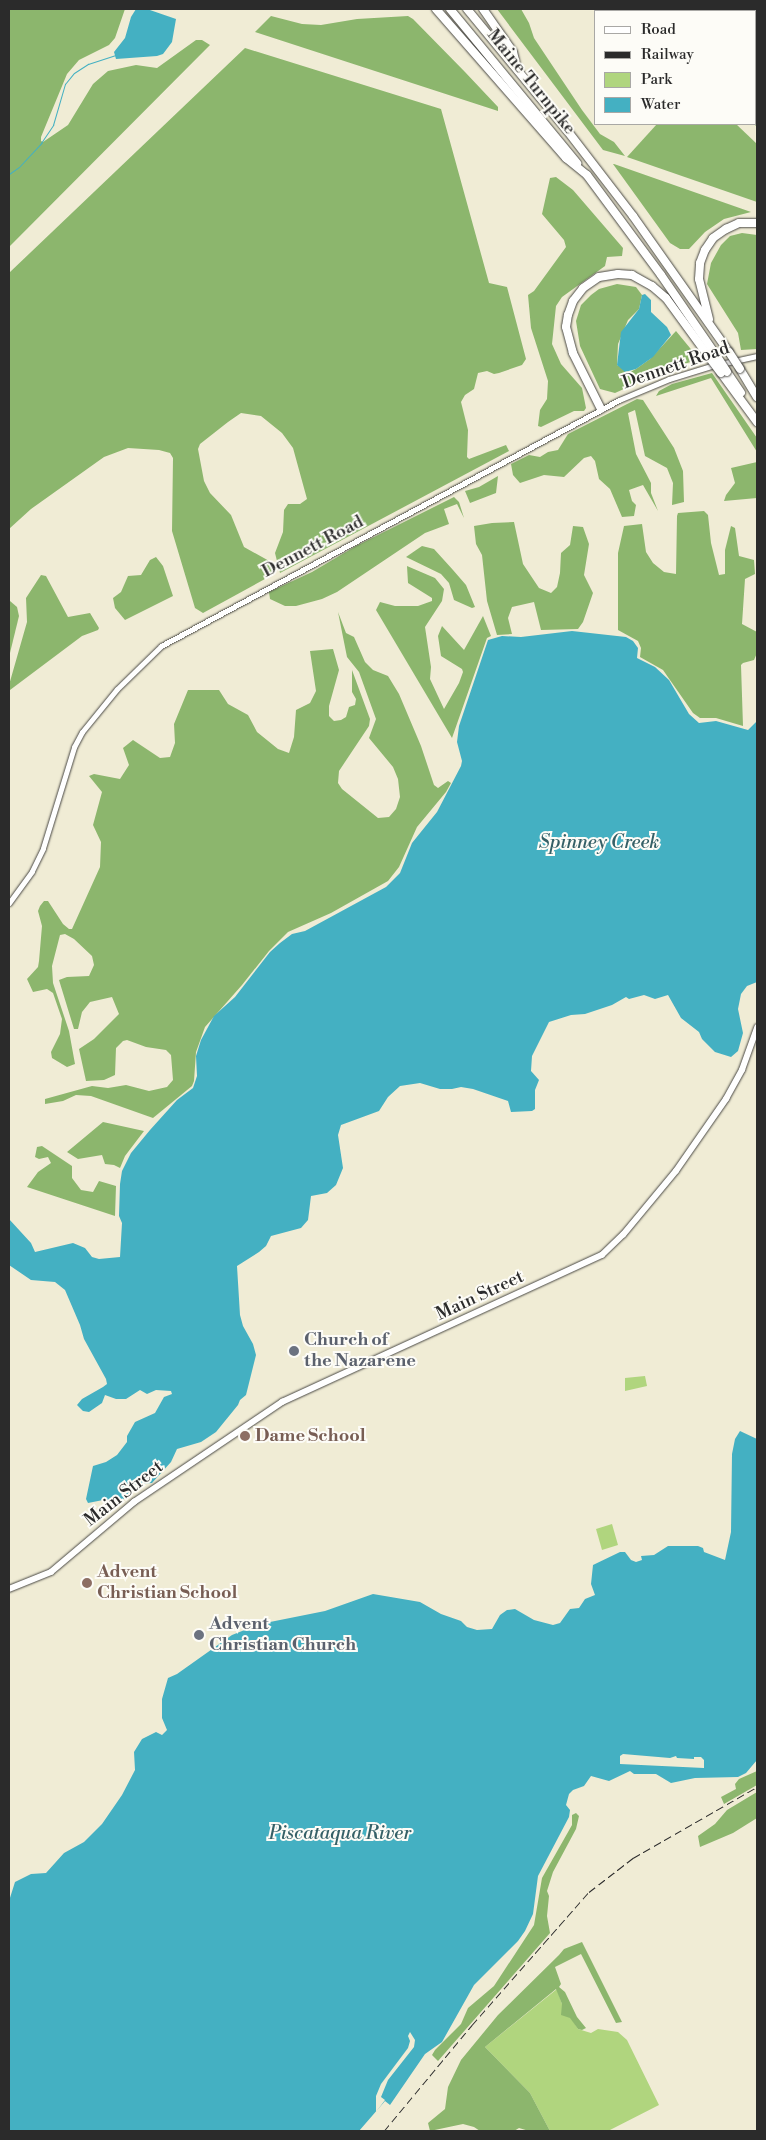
<!DOCTYPE html>
<html>
<head>
<meta charset="utf-8">
<style>
  body { margin:0 }
  #map { position:relative; width:766px; height:2140px; overflow:hidden; background:#f0ecd5; font-family:"Libre Bodoni",serif }
  div>[style] { position:absolute }
  [style*='--x'] { left:calc(var(--x)*1px); top:calc(var(--y)*1px); width:calc(var(--w)*1px); rotate:calc(var(--a)*1deg) }
  .green>* { inset:0; background:#b0d57e }
  .forest>* { inset:0; background:#8cb66d }
  .water>* { inset:0; background:#44b0c2 }
  .pier>* { inset:0; background:#f0ecd5 }
  .stream>* { height:1px; margin:-0.5px; padding:0 0.5px; transform-origin:0.5px; border-radius:0.5px; background:#44b0c2 }
  .roads { filter:drop-shadow(0 0 1px #494844) drop-shadow(0 0 1px #494844) }
  .tertiary>* { height:5px; margin:-2.5px; padding:0 2.5px; transform-origin:2.5px; border-radius:2.5px; background:#fff }
  .secondary>* { height:5.5px; margin:-2.75px; padding:0 2.75px; transform-origin:2.75px; border-radius:2.75px; background:#fff }
  .motorway>* { height:8px; margin:-4px; padding:0 4px; transform-origin:4px; border-radius:4px; background:#fff }
  .rail>* { height:1px; margin-top:-0.5px; transform-origin:0; background:repeating-linear-gradient(90deg,#2b2b2b 0 8px,transparent 0 12px) }
  .bridges { filter:drop-shadow(0 0 1px #494844) drop-shadow(0 0 1px #494844) }
  .motorway-bridge>* { height:8px; margin:-4px; padding:0 4px; transform-origin:4px; border-radius:4px; background:#fff }
  .dots>* { width:14px; height:14px; translate:-50% -50%; box-sizing:border-box; border:2px solid #fdfcf7; border-radius:50% }
  span { translate:-50% -50%; white-space:nowrap; text-align:center; line-height:1.15; -webkit-text-stroke:4px #fdfcf7; paint-order:stroke }
  .street-label { font-size:18px; color:#2b2b2b }
  .worship-label { font-size:18px; color:#5b616d; font-weight:700 }
  .left { translate:0 -50%; text-align:left }
  .education-label { font-size:18px; color:#785e54; font-weight:700 }
  .water-label { font-size:19px; color:#356067; font-style:italic }
  .frame { position:absolute; inset:0; border:10px solid #2b2b2b; pointer-events:none }
  .legend { position:absolute; left:594px; top:10px; width:162px; height:115px; box-sizing:border-box; background:#fdfcf7; border:1px solid #a9a8a5; margin:0; padding:6px 9px; list-style:none; font-size:15px; color:#2b2b2b }
  .legend li { display:flex; align-items:center; gap:10px; height:25px }
  .legend b { width:25px; border:1px solid #a9a8a5 }
</style>
</head>
<body>
<div id="map">
  <div class="green">
    <i style="clip-path:polygon(645px 1376px,647px 1386px,625px 1391px,625px 1378px)"></i>
    <i style="clip-path:polygon(612px 1524px,618px 1545px,602px 1550px,596px 1529px)"></i>
    <i style="clip-path:polygon(557px 1989px,562px 2004px,578px 2029px,591px 2033px,598px 2029px,618px 2032px,627px 2040px,659px 2105px,608px 2131px,550px 2131px,530px 2093px,485px 2047px)"></i>
  </div>
  <div class="forest">
    <i style="clip-path:polygon(9px 9px,125px 9px,115px 38px,109px 45px,79px 60px,67px 74px,41px 137px,41px 141px,43px 142px,68px 125px,93px 84px,108px 71px,136px 65px,157px 68px,196px 40px,202px 40px,210px 45px,9px 247px)"></i>
    <i style="clip-path:polygon(497px 9px,521px 9px,529px 23px,534px 38px,582px 110px,600px 134px,614px 142px,625px 156px,603px 150px)"></i>
    <i style="clip-path:polygon(750px 9px,757px 9px,757px 127px,754px 124px,755px 11px,748px 11px)"></i>
    <i style="clip-path:polygon(271px 16px,302px 24px,321px 25px,357px 19px,408px 16px,413px 19px,465px 72px,498px 107px,498px 111px,255px 32px)"></i>
    <i style="clip-path:polygon(245px 48px,441px 109px,489px 283px,507px 287px,526px 359px,522px 365px,499px 373px,494px 374px,487px 371px,478px 373px,474px 389px,465px 395px,461px 402px,468px 430px,467px 457px,469px 459px,506px 445px,509px 451px,280px 573px,275px 553px,283px 532px,284px 510px,288px 504px,300px 504px,307px 499px,293px 448px,282px 433px,261px 416px,241px 413px,228px 422px,200px 444px,198px 449px,204px 481px,210px 493px,231px 515px,244px 547px,271px 562px,274px 574px,203px 613px,195px 608px,172px 531px,173px 458px,170px 453px,159px 450px,128px 448px,104px 457px,31px 509px,9px 529px,9px 273px)"></i>
    <i style="clip-path:polygon(657px 124px,736px 124px,757px 144px,757px 202px,627px 157px)"></i>
    <i style="clip-path:polygon(613px 164px,614px 164px,751px 212px,724px 219px,705px 232px,689px 249px,680px 249px,670px 243px)"></i>
    <i style="clip-path:polygon(556px 177px,573px 190px,623px 248px,622px 256px,607px 257px,605px 266px,562px 297px,556px 306px,552px 344px,561px 364px,582px 388px,586px 408px,584px 411px,574px 411px,541px 427px,538px 426px,540px 410px,547px 399px,548px 381px,531px 328px,528px 295px,534px 291px,566px 247px,564px 240px,542px 214px,550px 178px)"></i>
    <i style="clip-path:polygon(742px 233px,757px 235px,757px 349px,741px 350px,738px 333px,707px 284px,711px 263px,721px 245px,730px 236px)"></i>
    <i style="clip-path:polygon(617px 284px,636px 287px,642px 295px,639px 309px,628px 320px,618px 344px,617px 365px,630px 372px,636px 369px,650px 359px,676px 331px,699px 359px,664px 371px,615px 393px,600px 389px,580px 346px,576px 321px,581px 305px,591px 295px,599px 289px)"></i>
    <i style="clip-path:polygon(712px 373px,757px 438px,757px 452px,711px 378px,656px 396px,659px 391px,672px 384px)"></i>
    <i style="clip-path:polygon(637px 399px,643px 400px,674px 448px,683px 471px,684px 502px,672px 505px,673px 483px,667px 468px,645px 456px,635px 410px,628px 413px,636px 454px,651px 483px,651px 493px,658px 511px,643px 485px,629px 490px,632px 501px,636px 505px,634px 516px,622px 517px,610px 489px,599px 479px,595px 461px,591px 456px,584px 458px,564px 477px,544px 475px,520px 483px,513px 475px,511px 464px,529px 455px,540px 457px,548px 452px,558px 450px,568px 434px)"></i>
    <i style="clip-path:polygon(757px 462px,757px 498px,724px 501px,726px 495px,735px 483px,731px 468px)"></i>
    <i style="clip-path:polygon(498px 476px,496px 493px,470px 503px,465px 491px,479px 487px)"></i>
    <i style="clip-path:polygon(454px 497px,459px 502px,464px 518px,457px 504px,444px 509px,449px 524px,425px 533px,337px 592px,322px 599px,296px 606px,285px 606px,270px 599px,269px 592px,312px 572px,356px 546px)"></i>
    <i style="clip-path:polygon(704px 511px,708px 515px,711px 543px,719px 575px,725px 574px,725px 550px,731px 526px,735px 528px,739px 556px,754px 560px,755px 574px,745px 579px,742px 624px,757px 632px,757px 653px,754px 660px,743px 663px,741px 665px,743px 726px,716px 718px,700px 718px,693px 713px,663px 670px,640px 657px,641px 648px,638px 641px,618px 630px,618px 553px,624px 526px,642px 524px,646px 552px,653px 563px,664px 572px,676px 574px,677px 516px,678px 513px)"></i>
    <i style="clip-path:polygon(514px 522px,523px 564px,539px 588px,551px 593px,557px 587px,560px 573px,561px 553px,570px 545px,573px 526px,583px 527px,589px 544px,584px 575px,593px 593px,583px 622px,578px 629px,541px 630px,534px 602px,512px 607px,508px 618px,512px 634px,497px 635px,487px 601px,482px 555px,476px 544px,474px 526px,492px 523px)"></i>
    <i style="clip-path:polygon(422px 546px,434px 549px,453px 570px,466px 585px,475px 607px,472px 608px,454px 600px,449px 583px,441px 574px,406px 557px)"></i>
    <i style="clip-path:polygon(156px 557px,163px 566px,173px 596px,125px 620px,115px 608px,113px 598px,121px 592px,128px 576px,141px 575px,150px 560px)"></i>
    <i style="clip-path:polygon(407px 566px,435px 578px,444px 589px,442px 601px,425px 627px,431px 667px,430px 679px,444px 709px,459px 683px,463px 672px,462px 669px,441px 656px,438px 636px,442px 626px,464px 650px,483px 616px,491px 636px,487px 638px,452px 738px,376px 610px,380px 602px,395px 606px,418px 606px,432px 601px,432px 598px,408px 583px)"></i>
    <i style="clip-path:polygon(41px 575px,46px 576px,68px 617px,90px 613px,99px 628px,98px 630px,82px 636px,10px 690px,9px 685px,27px 622px,26px 598px)"></i>
    <i style="clip-path:polygon(10px 601px,17px 607px,19px 616px,9px 657px)"></i>
    <i style="clip-path:polygon(338px 612px,346px 633px,354px 637px,365px 662px,373px 670px,388px 676px,399px 694px,421px 746px,434px 785px,438px 788px,448px 781px,451px 783px,446px 792px,417px 827px,399px 867px,388px 881px,331px 913px,288px 932px,269px 951px,242px 985px,205px 1027px,196px 1052px,194px 1081px,192px 1086px,153px 1118px,91px 1096px,76px 1095px,63px 1101px,45px 1104px,45px 1099px,92px 1086px,108px 1088px,126px 1085px,149px 1091px,167px 1087px,173px 1080px,171px 1055px,166px 1050px,146px 1047px,127px 1040px,123px 1041px,116px 1048px,115px 1075px,104px 1080px,86px 1081px,79px 1049px,94px 1039px,119px 1014px,112px 997px,90px 1002px,82px 1012px,78px 1029px,74px 1029px,59px 980px,67px 977px,89px 976px,94px 965px,92px 956px,74px 939px,65px 934px,60px 935px,52px 966px,53px 983px,69px 1031px,75px 1064px,67px 1067px,52px 1058px,51px 1052px,60px 1034px,62px 1019px,53px 993px,47px 989px,33px 992px,27px 979px,38px 967px,39px 961px,42px 926px,38px 911px,40px 906px,44px 901px,48px 901px,63px 924px,69px 929px,72px 929px,100px 867px,101px 842px,93px 825px,102px 792px,89px 776px,94px 774px,120px 779px,129px 765px,123px 748px,133px 740px,160px 758px,170px 757px,175px 743px,174px 724px,188px 690px,219px 690px,228px 704px,248px 715px,257px 732px,278px 749px,289px 753px,294px 737px,296px 710px,310px 703px,316px 691px,310px 651px,333px 649px,339px 670px,329px 706px,329px 716px,334px 721px,341px 720px,346px 717px,349px 707px,355px 705px,356px 699px,352px 692px,352px 670px,370px 719px,369px 726px,339px 771px,338px 783px,342px 789px,378px 818px,389px 817px,396px 809px,400px 797px,398px 779px,393px 767px,369px 738px,376px 719px,359px 672px,347px 657px)"></i>
    <i style="clip-path:polygon(103px 1122px,144px 1131px,125px 1156px,120px 1168px,114px 1165px,105px 1164px,102px 1155px,78px 1159px,67px 1152px)"></i>
    <i style="clip-path:polygon(42px 1146px,72px 1166px,72px 1178px,81px 1190px,93px 1192px,99px 1181px,116px 1186px,115px 1216px,27px 1187px,38px 1172px,51px 1163px,48px 1157px,39px 1159px,35px 1157px,37px 1147px)"></i>
    <i style="clip-path:polygon(757px 1771px,757px 1785px,724px 1804px,721px 1797px,736px 1789px,735px 1784px,739px 1779px)"></i>
    <i style="clip-path:polygon(757px 1792px,757px 1818px,733px 1833px,700px 1847px,698px 1836px,715px 1824px,727px 1810px)"></i>
    <i style="clip-path:polygon(576px 1813px,579px 1816px,576px 1829px,553px 1872px,547px 1891px,549px 1896px,547px 1916px,550px 1933px,438px 2061px,432px 2055px,435px 2050px,461px 2024px,468px 2008px,494px 1986px,534px 1925px,542px 1878px,572px 1825px,572px 1815px)"></i>
    <i style="clip-path:polygon(582px 1942px,622px 2022px,616px 2023px,581px 1954px,555px 1967px,561px 1984px,559px 1987px,565px 1992px,577px 2017px,586px 2028px,582px 2030px,578px 2029px,570px 2018px,561px 2015px,562px 2004px,556px 1989px,485px 2047px,530px 2093px,550px 2131px,529px 2131px,519px 2128px,514px 2131px,480px 2131px,474px 2127px,463px 2124px,430px 2131px,428px 2123px,445px 2109px,448px 2087px,461px 2060px,498px 2015px,559px 1955px,564px 1949px)"></i>
  </div>
  <div class="water">
    <i style="clip-path:polygon(136px 9px,147px 9px,176px 19px,172px 42px,163px 54px,157px 56px,116px 59px,114px 52px,125px 38px,131px 17px)"></i>
    <i style="clip-path:polygon(645px 294px,651px 300px,651px 312px,667px 327px,671px 335px,653px 357px,636px 369px,625px 372px,617px 365px,621px 332px,639px 309px,642px 295px)"></i>
    <i style="clip-path:polygon(572px 631px,626px 637px,633px 641px,638px 648px,637px 658px,655px 667px,669px 680px,689px 714px,699px 723px,716px 721px,748px 730px,757px 721px,757px 982px,747px 986px,741px 994px,738px 1009px,743px 1033px,738px 1051px,731px 1057px,715px 1052px,702px 1039px,699px 1032px,681px 1018px,668px 995px,655px 999px,644px 995px,629px 999px,626px 997px,612px 1005px,585px 1014px,571px 1015px,549px 1022px,532px 1056px,531px 1071px,539px 1080px,535px 1090px,535px 1109px,532px 1111px,511px 1112px,508px 1101px,473px 1089px,461px 1087px,452px 1089px,440px 1089px,420px 1083px,400px 1086px,388px 1097px,379px 1111px,341px 1125px,338px 1135px,343px 1168px,336px 1185px,327px 1193px,311px 1196px,308px 1220px,301px 1228px,271px 1236px,266px 1246px,259px 1252px,237px 1266px,240px 1315px,243px 1326px,253px 1344px,256px 1355px,246px 1395px,240px 1400px,238px 1405px,216px 1432px,201px 1442px,177px 1449px,171px 1462px,152px 1483px,136px 1484px,120px 1503px,103px 1500px,88px 1503px,86px 1499px,93px 1466px,106px 1462px,117px 1455px,127px 1442px,127px 1436px,135px 1422px,155px 1413px,164px 1397px,172px 1394px,171px 1391px,156px 1390px,147px 1394px,140px 1390px,126px 1399px,116px 1399px,105px 1395px,102px 1403px,89px 1412px,83px 1411px,77px 1405px,82px 1399px,103px 1387px,107px 1384px,106px 1379px,84px 1339px,80px 1325px,65px 1290px,55px 1282px,31px 1280px,9px 1265px,9px 1219px,31px 1243px,35px 1252px,73px 1243px,85px 1248px,92px 1257px,99px 1259px,120px 1257px,122px 1223px,119px 1216px,120px 1184px,122px 1171px,131px 1153px,150px 1130px,177px 1100px,193px 1088px,197px 1076px,196px 1056px,201px 1040px,214px 1016px,235px 997px,270px 952px,280px 943px,292px 934px,305px 931px,386px 887px,400px 873px,412px 843px,437px 812px,461px 766px,462px 761px,457px 742px,459px 726px,488px 640px,502px 636px,521px 637px)"></i>
    <i style="clip-path:polygon(740px 1431px,757px 1439px,757px 1760px,746px 1773px,738px 1777px,695px 1778px,671px 1783px,656px 1774px,634px 1774px,630px 1771px,609px 1781px,591px 1776px,584px 1786px,573px 1790px,569px 1794px,566px 1805px,570px 1810px,569px 1817px,538px 1876px,533px 1914px,525px 1931px,518px 1941px,474px 1985px,442px 2042px,425px 2054px,390px 2105px,385px 2101px,359px 2131px,9px 2131px,9px 1901px,15px 1882px,31px 1874px,46px 1873px,64px 1853px,84px 1842px,102px 1824px,122px 1795px,135px 1770px,134px 1752px,142px 1739px,156px 1732px,162px 1735px,167px 1730px,162px 1718px,162px 1699px,168px 1678px,177px 1674px,232px 1635px,260px 1624px,325px 1611px,373px 1594px,420px 1602px,441px 1614px,461px 1621px,467px 1627px,477px 1630px,492px 1629px,500px 1615px,507px 1610px,515px 1609px,534px 1620px,553px 1625px,560px 1623px,570px 1609px,579px 1608px,585px 1599px,595px 1595px,591px 1584px,593px 1565px,620px 1552px,625px 1552px,631px 1560px,636px 1562px,642px 1560px,641px 1556px,654px 1555px,668px 1546px,698px 1546px,703px 1548px,704px 1552px,725px 1560px,731px 1532px,732px 1454px,735px 1439px)"></i>
  </div>
  <div class="pier">
    <i style="clip-path:polygon(623px 1754px,670px 1758px,676px 1756px,677px 1758px,694px 1759px,694px 1757px,701px 1757px,704px 1760px,704px 1768px,620px 1764px,620px 1756px)"></i>
    <i style="clip-path:polygon(410px 2032px,415px 2040px,414px 2047px,388px 2080px,381px 2097px,385px 2100px,376px 2112px,376px 2096px,381px 2084px,408px 2048px,410px 2041px,408px 2036px)"></i>
  </div>
  <div class="stream">
    <i style="--x:9;--y:174;--w:12;--a:-35"></i>
    <i style="--x:19;--y:167;--w:33;--a:-47"></i>
    <i style="--x:41;--y:143;--w:22;--a:-56"></i>
    <i style="--x:53;--y:125;--w:43;--a:-73.7"></i>
    <i style="--x:65;--y:84;--w:14;--a:-51"></i>
    <i style="--x:74;--y:73;--w:17;--a:-33"></i>
    <i style="--x:88;--y:64;--w:29;--a:-18"></i>
  </div>
  <div class="roads">
    <div class="tertiary">
      <i style="--x:9;--y:903;--w:39;--a:-54"></i>
      <i style="--x:32;--y:871;--w:25;--a:-64"></i>
      <i style="--x:43;--y:848;--w:106;--a:-72.9"></i>
      <i style="--x:74;--y:747;--w:17;--a:-62"></i>
      <i style="--x:82;--y:732;--w:55;--a:-50.9"></i>
      <i style="--x:117;--y:689;--w:62;--a:-44.3"></i>
      <i style="--x:161;--y:646;--w:520;--a:-28.24"></i>
      <i style="--x:619;--y:400;--w:54;--a:-22.8"></i>
      <i style="--x:669;--y:379;--w:44;--a:-17.2"></i>
      <i style="--x:711;--y:366;--w:47;--a:-12.3"></i>
    </div>
    <div class="secondary">
      <i style="--x:9;--y:1589;--w:45;--a:-22"></i>
      <i style="--x:51;--y:1572;--w:109;--a:-40.1"></i>
      <i style="--x:134;--y:1502;--w:179;--a:-34"></i>
      <i style="--x:282;--y:1402;--w:352;--a:-24.7"></i>
      <i style="--x:602;--y:1255;--w:29;--a:-44"></i>
      <i style="--x:623;--y:1235;--w:83;--a:-50.4"></i>
      <i style="--x:676;--y:1171;--w:88;--a:-55.2"></i>
      <i style="--x:726;--y:1099;--w:33;--a:-61"></i>
      <i style="--x:742;--y:1070;--w:45;--a:-70.3"></i>
    </div>
    <div class="motorway">
      <i style="--x:436;--y:9;--w:198;--a:48.9"></i>
      <i style="--x:566;--y:158;--w:27;--a:39"></i>
      <i style="--x:587;--y:175;--w:124;--a:53.5"></i>
      <i style="--x:661;--y:275;--w:97;--a:55.5"></i>
      <i style="--x:450;--y:9;--w:200;--a:50.5"></i>
      <i style="--x:467;--y:9;--w:156;--a:50.5"></i>
      <i style="--x:566;--y:129;--w:110;--a:52.4"></i>
      <i style="--x:633;--y:216;--w:166;--a:54.8"></i>
      <i style="--x:483;--y:9;--w:52;--a:55.1"></i>
      <i style="--x:513;--y:52;--w:12;--a:76"></i>
      <i style="--x:709;--y:319;--w:41;--a:-104"></i>
      <i style="--x:699;--y:279;--w:16;--a:-86"></i>
      <i style="--x:700;--y:263;--w:14;--a:-69"></i>
      <i style="--x:705;--y:250;--w:14;--a:-56"></i>
      <i style="--x:713;--y:238;--w:16;--a:-35"></i>
      <i style="--x:726;--y:229;--w:14;--a:-25"></i>
      <i style="--x:739;--y:223;--w:18;--a:0"></i>
      <i style="--x:740;--y:369;--w:33;--a:59"></i>
      <i style="--x:727;--y:372;--w:25;--a:56"></i>
      <i style="--x:721;--y:373;--w:61;--a:53.7"></i>
      <i style="--x:601;--y:409;--w:63;--a:-116.6"></i>
      <i style="--x:573;--y:353;--w:27;--a:-105"></i>
      <i style="--x:566;--y:327;--w:12;--a:-81"></i>
      <i style="--x:568;--y:315;--w:15;--a:-70"></i>
      <i style="--x:573;--y:301;--w:16;--a:-52"></i>
      <i style="--x:583;--y:288;--w:19;--a:-35"></i>
      <i style="--x:599;--y:277;--w:19;--a:-9"></i>
      <i style="--x:618;--y:274;--w:14;--a:4"></i>
      <i style="--x:632;--y:275;--w:23;--a:29"></i>
      <i style="--x:652;--y:286;--w:18;--a:41"></i>
      <i style="--x:666;--y:298;--w:73;--a:53.9"></i>
    </div>
  </div>
  <div class="rail">
    <i style="--x:384;--y:2131;--w:138;--a:-50.3"></i>
    <i style="--x:472;--y:2025;--w:177;--a:-48.7"></i>
    <i style="--x:589;--y:1892;--w:56;--a:-37.7"></i>
    <i style="--x:633;--y:1858;--w:143;--a:-29.8"></i>
  </div>
  <div class="bridges">
    <div class="motorway-bridge">
      <i style="--x:729;--y:352;--w:20;--a:57"></i>
      <i style="--x:716;--y:355;--w:20;--a:57"></i>
      <i style="--x:709;--y:357;--w:20;--a:53"></i>
    </div>
  </div>
  <div class="dots">
    <i style="left:294px;top:1351px;background:#6b7280"></i>
    <i style="left:245px;top:1436px;background:#8d6e63"></i>
    <i style="left:87px;top:1583px;background:#8d6e63"></i>
    <i style="left:199px;top:1635px;background:#6b7280"></i>
  </div>
  <div class="street-label">
    <span style="left:531px;top:82px;rotate:51deg">Maine Turnpike</span>
    <span style="left:676px;top:366px;rotate:-19deg">Dennett Road</span>
    <span style="left:313px;top:547px;rotate:-28deg">Dennett Road</span>
    <span style="left:480px;top:1296px;rotate:-25deg">Main Street</span>
    <span style="left:124px;top:1494px;rotate:-38deg">Main Street</span>
  </div>
  <div class="worship-label">
    <span class="left" style="left:304px;top:1351px">Church of<br>the Nazarene</span>
    <span class="left" style="left:209px;top:1635px">Advent<br>Christian Church</span>
  </div>
  <div class="education-label">
    <span class="left" style="left:255px;top:1436px">Dame School</span>
    <span class="left" style="left:97px;top:1583px">Advent<br>Christian School</span>
  </div>
  <div class="water-label">
    <span style="left:599px;top:843px">Spinney Creek</span>
    <span style="left:340px;top:1834px">Piscataqua River</span>
  </div>
  <div class="frame"></div>
  <ul class="legend">
  <li><b style="height:6px;background:#fff"></b>Road</li>
  <li><b style="height:6px;background:#2b2b2b"></b>Railway</li>
  <li><b style="height:14px;background:#b0d57e"></b>Park</li>
  <li><b style="height:14px;background:#44b0c2"></b>Water</li>
  </ul>
</div>
</body>
</html>
